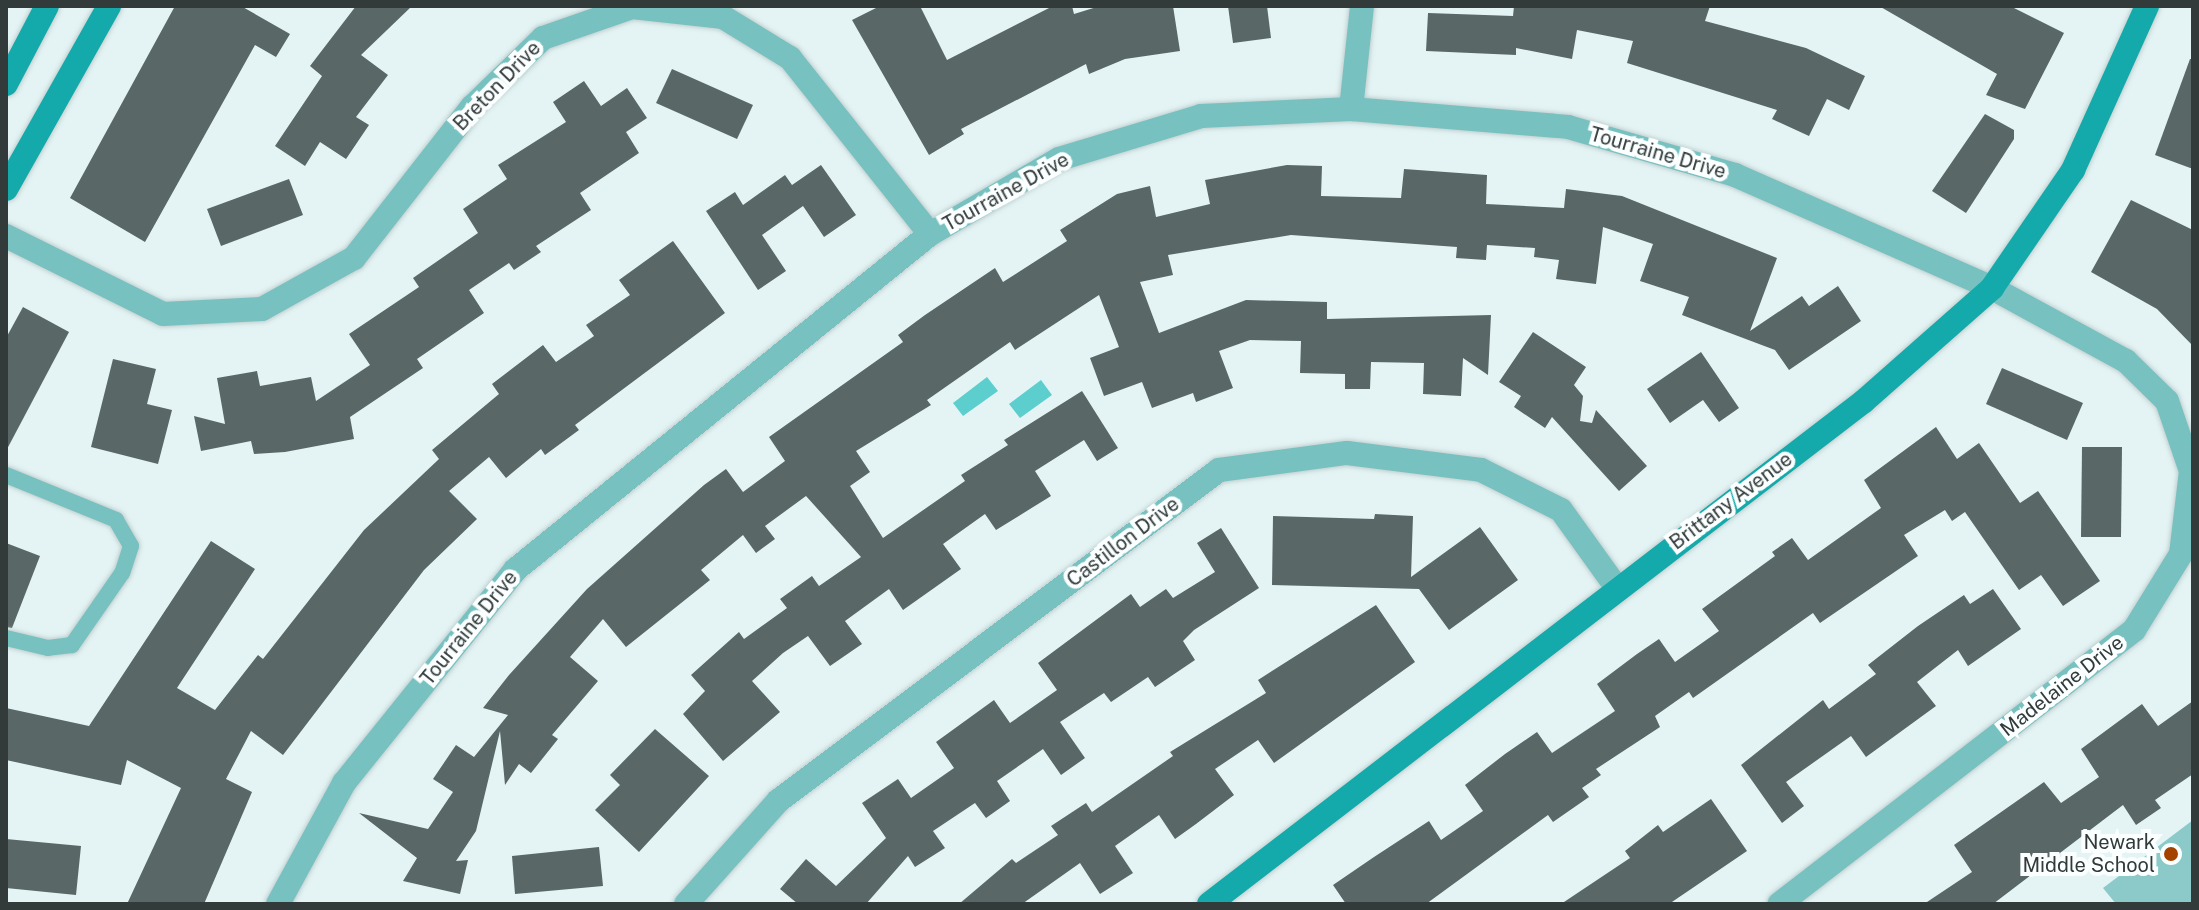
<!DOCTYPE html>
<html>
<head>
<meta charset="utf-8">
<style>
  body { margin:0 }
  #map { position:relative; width:2199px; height:910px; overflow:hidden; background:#e4f4f4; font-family:"Public Sans",sans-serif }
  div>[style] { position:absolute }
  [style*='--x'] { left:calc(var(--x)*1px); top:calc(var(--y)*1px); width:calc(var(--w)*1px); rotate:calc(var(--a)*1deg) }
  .green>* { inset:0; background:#8ccaca }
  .water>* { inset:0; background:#5ccece }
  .building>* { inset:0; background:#596767 }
  .roads { filter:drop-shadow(0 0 2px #c1cfcf) drop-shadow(0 0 2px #c1cfcf) }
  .lane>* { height:16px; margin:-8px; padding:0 8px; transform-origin:8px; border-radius:8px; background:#78c1c1 }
  .street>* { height:24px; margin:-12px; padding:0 12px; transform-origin:12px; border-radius:12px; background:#78c1c1 }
  .secondary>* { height:24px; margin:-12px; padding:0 12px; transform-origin:12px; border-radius:12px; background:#14a9aa }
  .dots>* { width:22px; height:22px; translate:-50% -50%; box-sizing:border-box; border:4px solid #fbffff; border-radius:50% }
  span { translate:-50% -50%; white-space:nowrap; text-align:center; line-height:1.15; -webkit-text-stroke:8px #fbffff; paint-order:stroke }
  .street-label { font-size:20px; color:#333a3a }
  .poi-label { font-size:20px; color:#333a3a }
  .right { translate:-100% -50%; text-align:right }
  .frame { position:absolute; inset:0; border:8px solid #333a3a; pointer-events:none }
</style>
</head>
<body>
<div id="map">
  <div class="green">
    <i style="clip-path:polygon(2193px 820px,2193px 904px,2116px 904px,2103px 888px)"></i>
  </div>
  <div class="water">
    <i style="clip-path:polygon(987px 377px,998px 391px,963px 416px,953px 403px)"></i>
    <i style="clip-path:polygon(1041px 380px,1052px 395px,1020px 418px,1009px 404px)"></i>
  </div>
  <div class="building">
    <i style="clip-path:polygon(175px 6px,241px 6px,290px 34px,276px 57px,255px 45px,145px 242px,70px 198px)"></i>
    <i style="clip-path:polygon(356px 6px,412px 6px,361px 55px,388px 75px,356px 117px,369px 125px,346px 159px,320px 142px,305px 166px,275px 146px,322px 76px,310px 66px)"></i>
    <i style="clip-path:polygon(880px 6px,920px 6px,947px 60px,1053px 6px,1072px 6px,1074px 14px,1100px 6px,1173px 6px,1180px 51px,1125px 59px,1089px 74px,1086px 64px,961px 129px,964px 134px,929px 155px,852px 20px)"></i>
    <i style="clip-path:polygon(1228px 6px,1267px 6px,1271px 38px,1233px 43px)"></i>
    <i style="clip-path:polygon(1514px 6px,1710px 6px,1705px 21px,1806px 48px,1865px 76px,1849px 110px,1827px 99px,1809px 136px,1772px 119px,1777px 110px,1627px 63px,1633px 41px,1577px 30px,1572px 59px,1516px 48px,1516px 55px,1426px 51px,1428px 13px,1513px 16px)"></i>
    <i style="clip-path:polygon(1879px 6px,2010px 6px,2064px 33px,2025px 109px,1986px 95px,1997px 74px)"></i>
    <i style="clip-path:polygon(2190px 59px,2193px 59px,2193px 169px,2155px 155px)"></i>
    <i style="clip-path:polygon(672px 69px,753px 105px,737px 139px,656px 103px)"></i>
    <i style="clip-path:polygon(584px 81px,601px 106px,627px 88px,647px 118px,626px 132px,639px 153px,580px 193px,591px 210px,536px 246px,541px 252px,514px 270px,509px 263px,469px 290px,484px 313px,417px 359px,423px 368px,350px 417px,354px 439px,285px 452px,254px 454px,251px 441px,201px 451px,194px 416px,225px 424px,217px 378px,257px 371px,260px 386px,311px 377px,316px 401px,370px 365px,349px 334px,419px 287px,413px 278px,478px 233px,463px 209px,507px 179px,498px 165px,566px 122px,553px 102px)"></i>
    <i style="clip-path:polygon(1985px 114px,2014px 130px,2014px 139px,1966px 213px,1932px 191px)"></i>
    <i style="clip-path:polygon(821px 165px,856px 215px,824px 237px,803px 206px,762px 235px,786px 271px,758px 290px,706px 211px,735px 192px,743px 205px,785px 175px,792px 185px)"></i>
    <i style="clip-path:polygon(1287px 165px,1322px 166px,1321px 196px,1401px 198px,1404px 169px,1487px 175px,1486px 204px,1564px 208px,1566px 189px,1622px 196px,1777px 258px,1750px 331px,1802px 296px,1809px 306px,1838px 286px,1861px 321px,1789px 370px,1775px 350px,1682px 315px,1689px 297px,1640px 281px,1653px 244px,1603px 227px,1596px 284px,1556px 279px,1559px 260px,1534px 257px,1535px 248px,1487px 245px,1486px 260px,1456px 258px,1457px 247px,1291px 235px,1168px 255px,1173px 275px,1140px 282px,1159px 333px,1246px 300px,1327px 302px,1327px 319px,1491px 315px,1488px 375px,1463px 358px,1461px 396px,1423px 394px,1424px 363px,1371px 362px,1370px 389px,1345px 389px,1345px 374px,1300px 373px,1301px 341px,1250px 340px,1219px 351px,1233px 388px,1196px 402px,1193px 393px,1152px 408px,1142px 382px,1104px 396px,1090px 358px,1119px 347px,1099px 295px,1015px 350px,1010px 342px,927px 400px,931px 405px,856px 451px,870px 472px,850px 486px,883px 538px,965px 481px,961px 475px,1008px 445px,1004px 440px,1082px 391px,1118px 448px,1097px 461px,1084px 440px,1035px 471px,1051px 496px,996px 530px,985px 514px,943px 544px,961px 569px,903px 610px,889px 589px,845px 621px,862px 644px,830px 666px,808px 636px,783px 653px,752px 681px,780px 712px,723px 761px,683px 714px,705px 691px,691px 675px,739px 632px,744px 639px,787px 608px,780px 599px,812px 576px,819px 586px,861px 557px,806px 496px,765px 526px,775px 539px,756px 553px,743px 535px,701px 570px,710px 580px,626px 647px,603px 619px,570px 657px,598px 681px,552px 735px,558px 739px,531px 773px,519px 764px,505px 785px,500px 731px,476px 831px,456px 861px,468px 860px,460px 894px,403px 881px,417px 858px,359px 813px,428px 829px,453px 792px,433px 779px,456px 745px,474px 757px,508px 715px,483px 708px,509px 675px,587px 589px,704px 485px,726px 469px,743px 492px,785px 461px,769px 437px,903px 342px,898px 335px,925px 315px,995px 268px,1003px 282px,1067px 241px,1060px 230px,1117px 194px,1150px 186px,1156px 217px,1210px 204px,1205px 180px)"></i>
    <i style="clip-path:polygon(289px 179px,303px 215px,221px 246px,207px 209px)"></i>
    <i style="clip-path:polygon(2131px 200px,2193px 230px,2193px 346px,2157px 309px,2091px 272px)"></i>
    <i style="clip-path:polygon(673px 241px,725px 313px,575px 425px,579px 430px,545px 455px,541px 449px,506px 478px,489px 457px,449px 491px,477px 519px,424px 570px,283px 755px,251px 731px,226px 779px,252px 792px,204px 904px,127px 904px,181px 788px,127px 760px,121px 785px,6px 760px,6px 708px,89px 726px,211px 541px,255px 569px,177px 688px,215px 710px,258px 655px,263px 659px,364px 530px,439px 459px,432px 450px,499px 394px,492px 384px,543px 345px,556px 362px,594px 336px,586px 325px,630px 295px,619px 280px)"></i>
    <i style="clip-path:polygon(23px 307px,69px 332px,6px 451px,6px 338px)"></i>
    <i style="clip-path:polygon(1533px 332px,1586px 367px,1574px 385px,1583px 396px,1580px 421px,1592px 423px,1596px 410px,1647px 466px,1619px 491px,1552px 417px,1545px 428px,1514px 407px,1521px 396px,1499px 382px)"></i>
    <i style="clip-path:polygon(1701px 352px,1739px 408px,1719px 422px,1703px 400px,1670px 423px,1647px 389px)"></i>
    <i style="clip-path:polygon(113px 359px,156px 369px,147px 404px,172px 410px,158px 464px,91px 447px)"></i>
    <i style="clip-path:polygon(2002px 368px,2083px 403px,2067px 440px,1986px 404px)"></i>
    <i style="clip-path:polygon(1936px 427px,1957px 459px,1979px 443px,2020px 503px,2038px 491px,2100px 581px,2063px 606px,2041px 575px,2019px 590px,1965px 512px,1952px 521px,1945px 510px,1904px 535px,1918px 556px,1820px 623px,1813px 613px,1693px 698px,1689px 692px,1655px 716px,1660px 727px,1596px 769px,1601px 775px,1582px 788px,1589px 797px,1553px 822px,1548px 815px,1426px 904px,1346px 904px,1333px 885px,1374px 857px,1429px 821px,1441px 840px,1483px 811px,1465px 785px,1505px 754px,1537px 732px,1552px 753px,1615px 711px,1597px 684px,1637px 654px,1659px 639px,1675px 662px,1719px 631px,1702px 609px,1775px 556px,1772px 552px,1792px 538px,1808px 560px,1881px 508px,1864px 480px)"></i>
    <i style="clip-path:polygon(2082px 447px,2122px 447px,2121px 537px,2081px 537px)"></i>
    <i style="clip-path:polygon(1375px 514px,1413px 516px,1411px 577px,1480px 527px,1518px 580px,1449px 630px,1419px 589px,1272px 585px,1273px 516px,1374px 519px)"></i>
    <i style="clip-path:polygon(1221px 528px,1259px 588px,1194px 630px,1183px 641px,1195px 660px,1155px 687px,1148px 677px,1111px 702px,1104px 693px,1060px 722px,1085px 758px,1061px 775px,1043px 749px,997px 781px,1010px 801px,986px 818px,975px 803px,933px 831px,945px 848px,915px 867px,908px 856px,866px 904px,798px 904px,780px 889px,806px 859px,836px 886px,886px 838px,862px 803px,898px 779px,911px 798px,954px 768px,936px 742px,994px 700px,1010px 723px,1057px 690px,1038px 663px,1131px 594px,1140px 607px,1166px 589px,1173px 598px,1215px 572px,1197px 543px)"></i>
    <i style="clip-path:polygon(6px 543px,40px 556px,12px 628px,6px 627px)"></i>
    <i style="clip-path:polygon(1993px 589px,2021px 629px,1968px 666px,1958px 650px,1917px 682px,1936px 706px,1866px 757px,1851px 736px,1786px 782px,1804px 806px,1782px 823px,1741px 765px,1823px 700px,1829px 709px,1876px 674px,1868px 665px,1918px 626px,1964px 595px,1970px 604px)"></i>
    <i style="clip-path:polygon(1376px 605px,1415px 662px,1274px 763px,1258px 740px,1215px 769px,1234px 795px,1196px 824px,1175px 839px,1159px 815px,1115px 846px,1133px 873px,1100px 894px,1080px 863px,1022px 904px,959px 904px,1012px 859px,1016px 863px,1058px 835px,1051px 826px,1086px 803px,1092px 812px,1173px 756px,1170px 752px,1266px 693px,1258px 680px)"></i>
    <i style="clip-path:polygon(2193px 701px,2193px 774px,2155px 800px,2161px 808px,2136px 825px,2123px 805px,1993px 904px,1924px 904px,1972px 872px,1954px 845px,2044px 782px,2061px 803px,2099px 777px,2081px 749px,2142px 704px,2158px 726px)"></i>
    <i style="clip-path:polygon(655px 729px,709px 776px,639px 852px,595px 810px,620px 785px,610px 775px)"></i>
    <i style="clip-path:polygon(1711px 799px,1747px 851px,1669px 904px,1561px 904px,1630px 858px,1625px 851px,1658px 825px,1663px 832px)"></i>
    <i style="clip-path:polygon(6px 839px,81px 846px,76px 895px,6px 888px)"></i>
    <i style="clip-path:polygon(599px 847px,603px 886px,515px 894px,512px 856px)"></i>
  </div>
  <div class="roads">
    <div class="lane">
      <i style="--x:6;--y:475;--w:119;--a:22.2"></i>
      <i style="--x:116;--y:520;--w:30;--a:60"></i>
      <i style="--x:131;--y:546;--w:28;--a:108"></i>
      <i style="--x:122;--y:573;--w:88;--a:124.8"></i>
      <i style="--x:72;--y:645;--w:24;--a:173"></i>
      <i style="--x:48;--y:648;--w:43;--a:-166.6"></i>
    </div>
    <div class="street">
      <i style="--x:1351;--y:109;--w:104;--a:-83.9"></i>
      <i style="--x:6;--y:236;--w:175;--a:26.4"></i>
      <i style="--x:163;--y:314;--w:99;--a:-2.9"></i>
      <i style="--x:262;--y:309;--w:105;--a:-29"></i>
      <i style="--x:354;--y:258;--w:192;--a:-52"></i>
      <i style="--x:472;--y:107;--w:99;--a:-44.2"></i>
      <i style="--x:543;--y:38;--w:94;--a:-19.2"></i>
      <i style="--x:632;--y:7;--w:92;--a:6.3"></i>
      <i style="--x:723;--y:17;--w:79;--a:31.5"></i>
      <i style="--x:790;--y:58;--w:225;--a:51.5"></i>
      <i style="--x:278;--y:904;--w:138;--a:-61.4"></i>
      <i style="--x:344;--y:783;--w:273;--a:-51.2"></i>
      <i style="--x:515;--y:570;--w:534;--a:-38.99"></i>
      <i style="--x:930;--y:234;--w:149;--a:-30.2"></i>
      <i style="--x:1059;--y:159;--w:148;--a:-16.8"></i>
      <i style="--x:1201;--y:116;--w:150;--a:-2.7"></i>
      <i style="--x:1351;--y:109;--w:218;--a:4.7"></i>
      <i style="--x:1568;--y:127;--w:174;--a:16"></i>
      <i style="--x:1735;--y:175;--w:281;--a:23.7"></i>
      <i style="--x:1992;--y:288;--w:153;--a:28.6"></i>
      <i style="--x:2126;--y:361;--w:57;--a:44.3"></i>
      <i style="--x:2167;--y:401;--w:74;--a:71.1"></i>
      <i style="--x:2191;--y:471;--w:84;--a:96.9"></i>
      <i style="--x:2181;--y:554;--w:89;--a:121.7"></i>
      <i style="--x:2134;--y:630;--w:448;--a:142.3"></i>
      <i style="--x:686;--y:904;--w:138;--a:-48.2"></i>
      <i style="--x:778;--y:801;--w:551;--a:-36.89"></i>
      <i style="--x:1219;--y:470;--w:129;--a:-7.6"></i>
      <i style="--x:1347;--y:453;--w:135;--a:7.2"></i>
      <i style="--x:1481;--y:470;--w:89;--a:26.6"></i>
      <i style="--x:1561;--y:510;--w:96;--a:54.3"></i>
    </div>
    <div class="secondary">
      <i style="--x:6;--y:84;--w:88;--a:-62.3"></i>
      <i style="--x:6;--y:189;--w:210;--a:-60.6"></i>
      <i style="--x:1209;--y:904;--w:826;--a:-37.52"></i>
      <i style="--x:1864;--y:401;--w:171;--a:-41.4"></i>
      <i style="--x:1992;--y:288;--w:143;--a:-55.5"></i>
      <i style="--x:2073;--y:170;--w:180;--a:-65.7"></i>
    </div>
  </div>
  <div class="dots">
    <i style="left:2171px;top:854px;background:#a44300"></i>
  </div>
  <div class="street-label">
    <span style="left:497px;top:86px;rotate:-46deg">Breton Drive</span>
    <span style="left:1658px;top:153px;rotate:16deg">Tourraine Drive</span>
    <span style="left:1006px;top:192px;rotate:-29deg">Tourraine Drive</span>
    <span style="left:1731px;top:501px;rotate:-37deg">Brittany Avenue</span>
    <span style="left:1123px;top:542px;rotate:-37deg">Castillon Drive</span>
    <span style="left:469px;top:628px;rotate:-51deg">Tourraine Drive</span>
    <span style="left:2062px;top:686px;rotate:-38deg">Madelaine Drive</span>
  </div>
  <div class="poi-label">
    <span class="right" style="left:2155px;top:854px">Newark<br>Middle School</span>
  </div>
  <div class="frame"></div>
</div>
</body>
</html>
